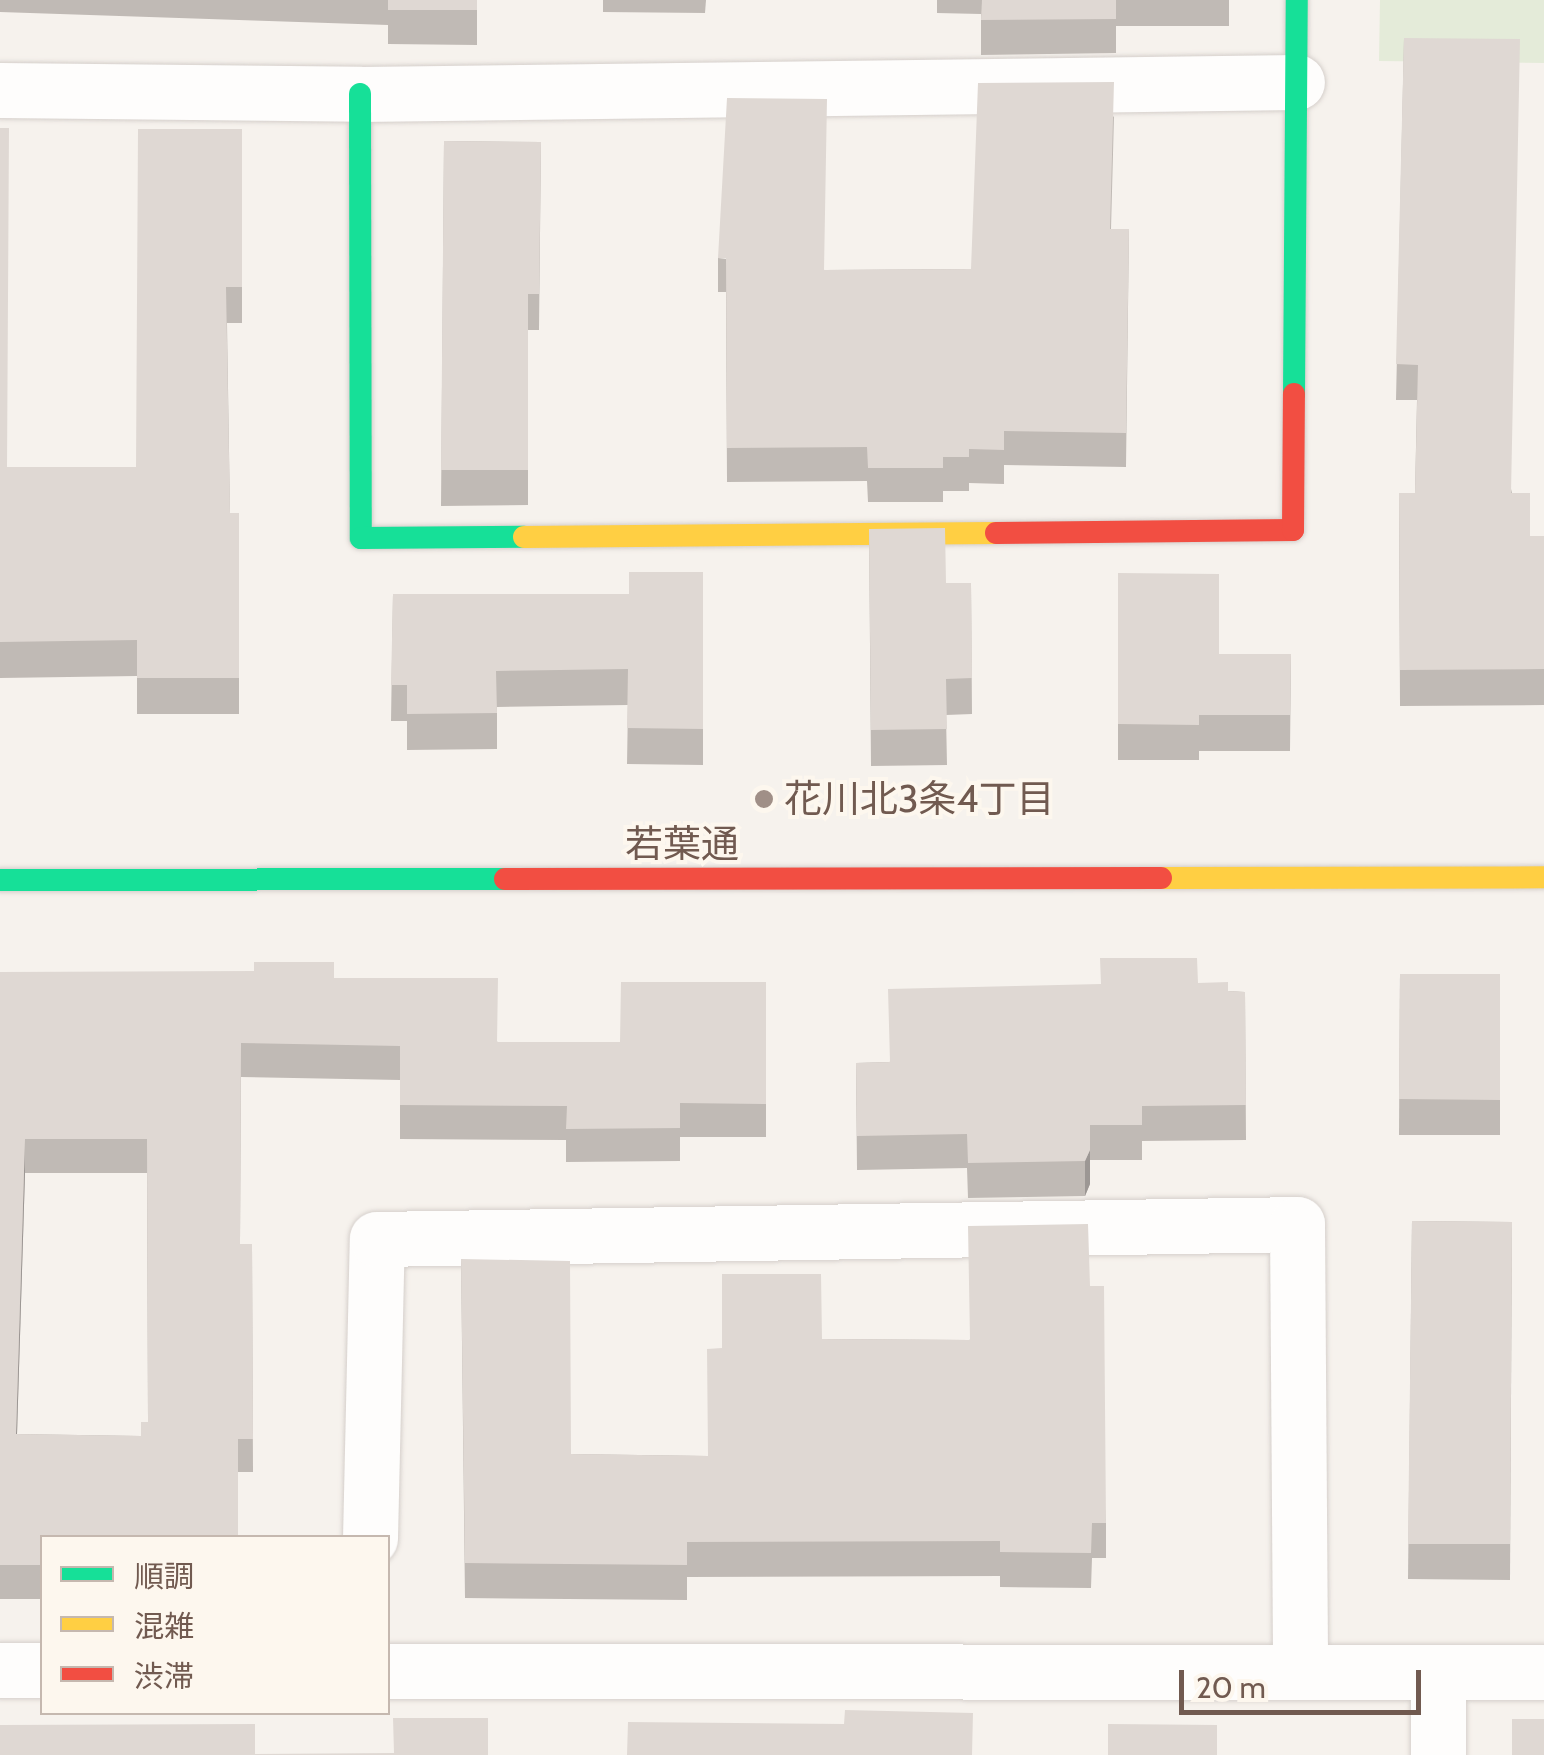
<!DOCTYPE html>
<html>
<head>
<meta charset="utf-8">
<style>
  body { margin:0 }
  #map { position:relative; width:1544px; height:1755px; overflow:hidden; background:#f6f2ed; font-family:Cabin,"Noto Sans JP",sans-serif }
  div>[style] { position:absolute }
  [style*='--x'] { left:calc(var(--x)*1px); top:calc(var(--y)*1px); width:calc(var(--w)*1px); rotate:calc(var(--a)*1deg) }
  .green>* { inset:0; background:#e4ebd9 }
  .roads { filter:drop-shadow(0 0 2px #d5cfcb) drop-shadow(0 0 2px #d5cfcb) }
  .street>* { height:55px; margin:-27.5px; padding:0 27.5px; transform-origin:27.5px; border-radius:27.5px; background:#fefdfc }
  .fast>* { height:22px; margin:-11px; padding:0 11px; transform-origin:11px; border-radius:11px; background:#16e098 }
  .slow>* { height:22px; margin:-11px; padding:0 11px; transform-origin:11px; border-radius:11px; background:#ffcf43 }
  .jam>* { height:22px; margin:-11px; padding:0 11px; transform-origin:11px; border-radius:11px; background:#f24e42 }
  .wall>* { inset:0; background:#c0bab5 }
  .shaded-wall>* { inset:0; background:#9c9794 }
  .building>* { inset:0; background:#dfd8d3 }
  .dots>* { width:28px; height:28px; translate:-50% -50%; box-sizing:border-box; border:5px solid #fdf7ee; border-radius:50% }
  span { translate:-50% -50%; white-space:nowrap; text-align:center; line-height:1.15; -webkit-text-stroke:8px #fdf7ee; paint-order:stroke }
  .poi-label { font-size:38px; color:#715a50 }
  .left { translate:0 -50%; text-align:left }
  .street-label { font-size:38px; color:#715a50 }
  .legend { position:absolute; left:40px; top:1535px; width:350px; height:180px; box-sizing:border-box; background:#fdf7ee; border:2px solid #c5b8af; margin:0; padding:12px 18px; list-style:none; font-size:30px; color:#715a50 }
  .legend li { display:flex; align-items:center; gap:20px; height:50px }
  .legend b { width:50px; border:2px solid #c5b8af }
  .scale { position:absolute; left:1179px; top:1670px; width:242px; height:45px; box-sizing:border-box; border:5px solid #715a50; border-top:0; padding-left:12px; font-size:30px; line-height:35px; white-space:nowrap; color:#715a50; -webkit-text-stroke:8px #fdf7ee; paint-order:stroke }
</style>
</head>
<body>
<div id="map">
  <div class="green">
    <i style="clip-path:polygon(1380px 0,1544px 0,1544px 63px,1379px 61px)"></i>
  </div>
  <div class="roads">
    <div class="street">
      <i style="--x:0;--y:90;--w:360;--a:0.6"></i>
      <i style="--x:360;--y:94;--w:937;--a:-0.73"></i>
      <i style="--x:370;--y:1538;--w:299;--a:-88.7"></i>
      <i style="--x:377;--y:1239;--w:920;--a:-0.93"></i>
      <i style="--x:1297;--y:1224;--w:448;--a:89.6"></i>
      <i style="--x:0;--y:1670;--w:42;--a:0"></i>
      <i style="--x:388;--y:1671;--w:1156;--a:0.05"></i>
      <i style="--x:1438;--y:1755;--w:82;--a:-90"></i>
    </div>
    <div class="fast">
      <i style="--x:360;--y:94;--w:444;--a:89.9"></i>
      <i style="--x:361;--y:538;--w:163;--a:-0.4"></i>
      <i style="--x:1294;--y:394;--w:394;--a:-89.6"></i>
      <i style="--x:0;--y:880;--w:505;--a:-0.11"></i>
    </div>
    <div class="slow">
      <i style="--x:524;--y:537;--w:472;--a:-0.5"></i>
      <i style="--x:1161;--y:878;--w:383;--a:-0.1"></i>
    </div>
    <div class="jam">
      <i style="--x:996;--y:533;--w:297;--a:-0.6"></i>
      <i style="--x:1293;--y:530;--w:136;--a:-89.6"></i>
      <i style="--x:505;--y:879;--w:656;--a:-0.09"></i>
    </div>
  </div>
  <div class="wall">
    <i style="clip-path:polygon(0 0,477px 0,477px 45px,388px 44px,388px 25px,0 12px)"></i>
    <i style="clip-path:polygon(603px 0,706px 0,705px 13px,603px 12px)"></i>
    <i style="clip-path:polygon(937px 0,1229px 0,1229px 26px,1116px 26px,1116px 53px,981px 55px,981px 14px,937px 13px)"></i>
    <i style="clip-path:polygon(1404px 38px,1512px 493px,1530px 536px,1544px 536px,1544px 705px,1400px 706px,1399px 493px,1415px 493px,1417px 400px,1396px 400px)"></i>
    <i style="clip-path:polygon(1114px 116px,1111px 229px,1129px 229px,1126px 467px,1004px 465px,1004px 484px,969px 483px,969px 491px,943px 491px,943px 502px,868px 502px,867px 481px,727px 482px,726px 292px,718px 292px,718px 258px,825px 270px,971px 269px)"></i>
    <i style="clip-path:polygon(0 128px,7px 467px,136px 467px,242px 129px,242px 323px,227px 323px,230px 513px,239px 513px,239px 714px,137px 714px,137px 676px,0 678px)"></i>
    <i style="clip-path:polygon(444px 141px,541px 142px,539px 330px,528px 330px,528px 505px,441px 506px)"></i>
    <i style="clip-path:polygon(869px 529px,946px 583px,971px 583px,972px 714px,946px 715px,947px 765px,871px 766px)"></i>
    <i style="clip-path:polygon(703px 572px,703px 765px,627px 764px,628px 705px,497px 707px,497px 749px,407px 750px,407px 721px,391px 721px,393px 594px,629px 594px)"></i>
    <i style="clip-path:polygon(1118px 573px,1219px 654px,1291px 654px,1290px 751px,1199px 751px,1199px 760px,1118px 760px)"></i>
    <i style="clip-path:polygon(evenodd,0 972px,334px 978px,498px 1042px,620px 1042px,766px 982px,766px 1137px,680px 1137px,680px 1161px,566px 1162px,566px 1140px,400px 1139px,400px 1080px,241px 1077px,240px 1244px,252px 1244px,253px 1472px,238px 1472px,238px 1538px,42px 1538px,42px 1599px,0 1599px,0 972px,25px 1173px,147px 1173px,148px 1422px,141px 1436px,17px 1434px,25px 1173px)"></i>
    <i style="clip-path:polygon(1400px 974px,1500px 974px,1500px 1135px,1399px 1135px)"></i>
    <i style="clip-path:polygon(1198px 983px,1228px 991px,1245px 992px,1246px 1140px,1142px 1141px,1142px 1160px,1090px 1160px,1090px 1184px,1085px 1196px,968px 1198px,967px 1168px,857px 1170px,856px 1063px,889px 1062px)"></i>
    <i style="clip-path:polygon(1412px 1221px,1512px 1222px,1510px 1580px,1408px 1579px)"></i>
    <i style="clip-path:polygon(461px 1259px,571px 1454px,708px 1456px,822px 1339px,969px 1340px,1090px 1286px,1106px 1523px,1106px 1558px,1092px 1558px,1091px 1588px,1000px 1587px,1000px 1576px,687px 1577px,687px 1600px,465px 1598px)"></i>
  </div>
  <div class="shaded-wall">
    <i style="clip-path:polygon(25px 1139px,25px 1173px,16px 1467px,16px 1434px)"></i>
    <i style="clip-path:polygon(1090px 1150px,1090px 1184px,1085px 1196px,1085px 1161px)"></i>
  </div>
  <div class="building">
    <i style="clip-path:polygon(388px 0,477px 0,477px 10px,388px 10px)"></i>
    <i style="clip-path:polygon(982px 0,1116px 0,1116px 19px,981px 20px)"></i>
    <i style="clip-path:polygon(1404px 38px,1520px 39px,1511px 493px,1530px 493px,1530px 536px,1544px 536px,1544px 669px,1400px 670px,1399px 493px,1415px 493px,1418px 365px,1396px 364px)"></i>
    <i style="clip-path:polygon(1114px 82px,1110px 229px,1129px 229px,1126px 433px,1004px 431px,1004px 450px,969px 449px,969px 457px,943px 457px,943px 468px,868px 468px,867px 447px,727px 448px,726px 258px,718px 258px,727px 98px,827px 99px,824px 270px,971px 269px,978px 83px)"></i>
    <i style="clip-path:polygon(0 128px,9px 128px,7px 467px,136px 467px,138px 129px,242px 129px,242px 287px,226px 287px,230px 513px,239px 513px,239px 678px,137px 678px,137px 640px,0 642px)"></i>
    <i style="clip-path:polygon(444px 141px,541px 142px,539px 294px,528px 294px,528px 470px,441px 470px)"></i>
    <i style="clip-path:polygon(945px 528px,946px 583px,971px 583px,972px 678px,946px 679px,947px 729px,871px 730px,869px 529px)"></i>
    <i style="clip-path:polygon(629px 572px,703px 572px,703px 729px,627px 728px,628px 669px,496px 671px,497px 713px,407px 714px,407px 685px,391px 685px,393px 594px,629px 594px)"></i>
    <i style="clip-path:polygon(1118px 573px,1219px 574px,1219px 654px,1291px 654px,1290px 715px,1199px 715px,1199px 725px,1118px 724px)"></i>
    <i style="clip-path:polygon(1100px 958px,1197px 958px,1198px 983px,1228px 982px,1228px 991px,1245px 992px,1246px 1105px,1142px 1106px,1142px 1125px,1090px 1125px,1090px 1150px,1085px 1161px,968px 1163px,967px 1134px,857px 1136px,856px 1063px,890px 1062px,888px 989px,1101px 984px)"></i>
    <i style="clip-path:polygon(evenodd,254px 962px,334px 962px,334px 978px,498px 978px,497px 1042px,620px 1042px,621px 982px,766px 982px,766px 1104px,680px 1103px,680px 1128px,566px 1129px,567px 1106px,400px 1105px,400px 1046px,241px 1043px,240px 1244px,252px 1244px,253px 1439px,238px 1439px,238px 1537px,147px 1536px,147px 1538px,42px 1538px,42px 1565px,0 1565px,0 972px,254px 971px,254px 962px,25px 1139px,147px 1139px,148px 1422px,141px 1422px,141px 1436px,16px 1434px,25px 1139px)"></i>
    <i style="clip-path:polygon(1400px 974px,1500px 974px,1500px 1100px,1399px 1099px)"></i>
    <i style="clip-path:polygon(1412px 1221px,1512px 1222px,1510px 1544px,1408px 1544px)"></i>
    <i style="clip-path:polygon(1088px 1224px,1090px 1286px,1104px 1286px,1106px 1523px,1092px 1523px,1091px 1553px,1000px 1552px,1000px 1541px,687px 1542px,687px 1565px,465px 1563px,461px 1259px,570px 1261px,571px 1454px,708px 1456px,707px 1349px,722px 1348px,722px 1274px,821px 1274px,822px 1339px,970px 1340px,968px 1226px)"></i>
    <i style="clip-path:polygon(845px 1710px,973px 1713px,972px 1755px,627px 1755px,628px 1722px,844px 1724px)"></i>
    <i style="clip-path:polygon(393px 1718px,488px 1718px,488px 1755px,0 1755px,0 1725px,255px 1724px,255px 1754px,394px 1753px)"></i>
    <i style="clip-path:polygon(1512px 1719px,1544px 1719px,1544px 1755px,1512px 1755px)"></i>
    <i style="clip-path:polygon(1108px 1724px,1217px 1725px,1217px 1755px,1108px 1755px)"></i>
  </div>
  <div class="dots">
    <i style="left:764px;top:799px;background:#a08f87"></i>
  </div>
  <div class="poi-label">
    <span class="left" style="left:784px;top:799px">花川北3条4丁目</span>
  </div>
  <div class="street-label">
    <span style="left:682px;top:844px">若葉通</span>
  </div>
  <ul class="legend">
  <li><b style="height:12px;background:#16e098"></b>順調</li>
  <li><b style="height:12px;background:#ffcf43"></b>混雑</li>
  <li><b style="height:12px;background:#f24e42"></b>渋滞</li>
  </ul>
  <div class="scale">20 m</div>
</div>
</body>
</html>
